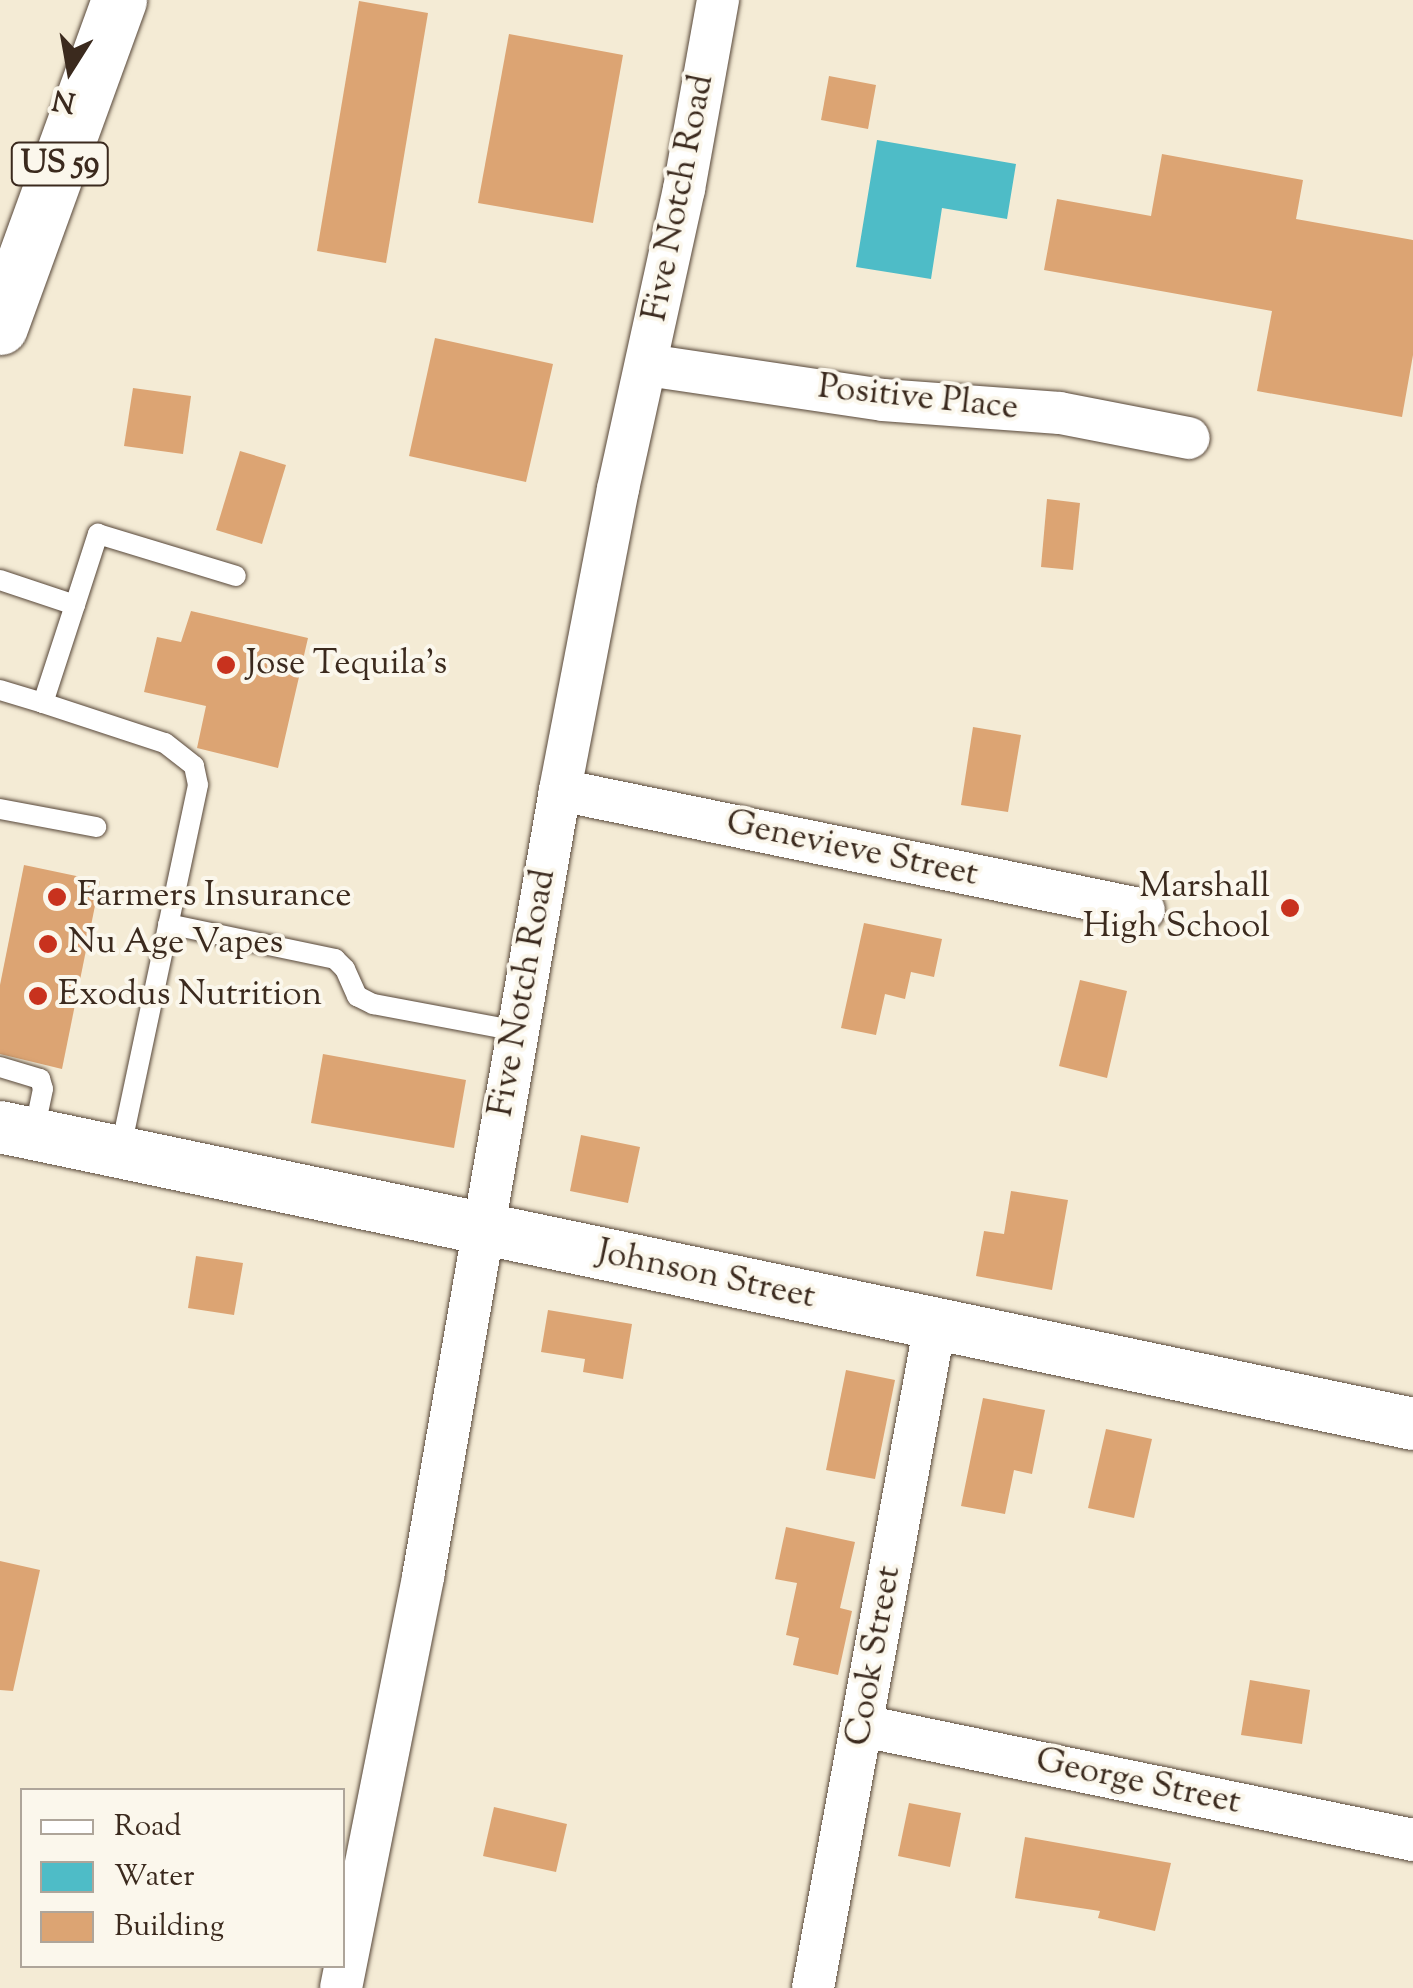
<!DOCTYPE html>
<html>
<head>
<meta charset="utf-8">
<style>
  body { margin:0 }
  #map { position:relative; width:1413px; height:1988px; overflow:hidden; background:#f4ebd5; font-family:"Sorts Mill Goudy",serif }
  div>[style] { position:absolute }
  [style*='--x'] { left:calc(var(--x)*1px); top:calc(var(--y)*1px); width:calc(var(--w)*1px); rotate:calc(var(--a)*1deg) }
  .water>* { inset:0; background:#4ebcc7 }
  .building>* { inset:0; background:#dca473 }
  .roads { filter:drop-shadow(0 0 2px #574739) drop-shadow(0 0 2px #574739) }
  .service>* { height:20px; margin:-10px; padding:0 10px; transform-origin:10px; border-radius:10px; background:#fff }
  .minor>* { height:42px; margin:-21px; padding:0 21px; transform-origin:21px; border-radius:21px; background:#fff }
  .tertiary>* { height:52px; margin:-26px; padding:0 26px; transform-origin:26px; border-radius:26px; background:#fff }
  .trunk>* { height:55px; margin:-27.5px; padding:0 27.5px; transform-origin:27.5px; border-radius:27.5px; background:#fff }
  .dots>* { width:28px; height:28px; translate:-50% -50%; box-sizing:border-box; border:5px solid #fbf7ec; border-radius:50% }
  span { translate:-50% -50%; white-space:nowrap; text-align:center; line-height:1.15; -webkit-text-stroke:8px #fbf7ec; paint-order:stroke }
  .shield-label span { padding:2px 8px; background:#fbf7ec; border:2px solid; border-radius:8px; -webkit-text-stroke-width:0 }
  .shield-label { font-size:32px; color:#3b2a1e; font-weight:700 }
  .street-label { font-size:35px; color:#3b2a1e }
  .poi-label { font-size:35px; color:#3b2a1e }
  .left { translate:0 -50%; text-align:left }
  .right { translate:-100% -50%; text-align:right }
  .legend { position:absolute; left:20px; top:1788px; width:325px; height:180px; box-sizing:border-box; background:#fbf7ec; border:2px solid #aea59a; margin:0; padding:12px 18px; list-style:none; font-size:30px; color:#3b2a1e }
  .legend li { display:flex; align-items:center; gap:20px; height:50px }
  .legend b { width:50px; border:2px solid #aea59a }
  .north { position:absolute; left:20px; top:20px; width:100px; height:100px; -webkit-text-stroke:8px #fbf7ec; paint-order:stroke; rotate:191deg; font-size:28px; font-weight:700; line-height:40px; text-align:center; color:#3b2a1e }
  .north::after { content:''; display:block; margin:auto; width:35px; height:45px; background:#3b2a1e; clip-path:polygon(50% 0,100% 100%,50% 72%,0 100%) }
</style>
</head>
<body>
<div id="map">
  <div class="water">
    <i style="clip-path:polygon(877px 140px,1016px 164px,1007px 219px,942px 208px,931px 279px,856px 267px)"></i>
  </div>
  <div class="building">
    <i style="clip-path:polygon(359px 1px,428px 13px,386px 263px,317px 251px)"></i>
    <i style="clip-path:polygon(509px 34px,623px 55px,593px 223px,478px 203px)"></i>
    <i style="clip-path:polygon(829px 76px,876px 85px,868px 129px,821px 120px)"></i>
    <i style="clip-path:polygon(1162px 154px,1303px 180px,1296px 219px,1413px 240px,1413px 355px,1402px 417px,1257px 391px,1272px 311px,1044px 270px,1057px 199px,1151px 216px)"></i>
    <i style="clip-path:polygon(435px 338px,553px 364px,526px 482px,409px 456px)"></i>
    <i style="clip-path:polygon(133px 388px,191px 396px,183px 454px,124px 446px)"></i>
    <i style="clip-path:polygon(240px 451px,286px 465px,262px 544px,216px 530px)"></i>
    <i style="clip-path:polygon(1047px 499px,1080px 503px,1073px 570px,1041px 567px)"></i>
    <i style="clip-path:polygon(191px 611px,308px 638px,278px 768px,197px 748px,206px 706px,144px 692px,157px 637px,181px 642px)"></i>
    <i style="clip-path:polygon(973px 727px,1021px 735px,1008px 812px,961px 805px)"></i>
    <i style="clip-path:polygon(24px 865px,100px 881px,62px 1069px,0 1054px,0 985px)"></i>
    <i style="clip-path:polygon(864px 923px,942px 939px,934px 977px,911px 972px,905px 999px,885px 994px,876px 1035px,841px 1028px)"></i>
    <i style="clip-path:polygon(1080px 980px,1127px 991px,1107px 1078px,1059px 1066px)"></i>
    <i style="clip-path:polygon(323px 1054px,466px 1080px,454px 1148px,311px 1123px)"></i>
    <i style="clip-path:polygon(581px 1135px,640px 1147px,628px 1203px,570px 1191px)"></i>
    <i style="clip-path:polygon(1011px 1191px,1068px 1200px,1052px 1290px,976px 1276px,984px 1231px,1004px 1234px)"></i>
    <i style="clip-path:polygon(196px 1256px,243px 1263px,234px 1315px,188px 1308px)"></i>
    <i style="clip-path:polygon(548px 1310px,632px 1324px,623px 1379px,583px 1372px,585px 1359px,541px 1352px)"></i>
    <i style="clip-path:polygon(846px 1370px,895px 1380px,875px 1479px,826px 1470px)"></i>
    <i style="clip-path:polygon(983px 1398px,1045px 1410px,1032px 1474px,1014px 1470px,1005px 1514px,961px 1506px)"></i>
    <i style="clip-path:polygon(1106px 1429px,1152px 1439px,1134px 1518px,1088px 1508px)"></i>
    <i style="clip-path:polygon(786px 1527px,855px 1542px,840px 1608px,852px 1611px,838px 1675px,793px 1665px,799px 1638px,786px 1635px,797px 1583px,775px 1579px)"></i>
    <i style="clip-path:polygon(0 1561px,40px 1570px,13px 1691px,0 1690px)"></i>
    <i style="clip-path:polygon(1250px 1680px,1310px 1690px,1302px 1744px,1241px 1735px)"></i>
    <i style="clip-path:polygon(909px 1803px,961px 1813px,950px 1867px,898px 1856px)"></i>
    <i style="clip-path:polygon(494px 1807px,567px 1824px,556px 1872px,483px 1856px)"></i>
    <i style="clip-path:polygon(1025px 1837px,1171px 1863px,1155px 1931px,1098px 1918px,1100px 1911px,1015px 1898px)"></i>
  </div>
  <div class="roads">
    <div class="service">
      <i style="--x:0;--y:580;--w:79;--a:18.4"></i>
      <i style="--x:75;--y:605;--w:75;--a:-72.1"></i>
      <i style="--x:98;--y:534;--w:144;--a:16.9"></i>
      <i style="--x:75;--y:605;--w:103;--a:108.1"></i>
      <i style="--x:43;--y:703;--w:128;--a:18.2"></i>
      <i style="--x:165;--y:743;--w:37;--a:38"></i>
      <i style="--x:194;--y:766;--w:19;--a:78"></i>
      <i style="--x:198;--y:785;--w:374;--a:102"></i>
      <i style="--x:0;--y:690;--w:45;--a:16.8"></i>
      <i style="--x:0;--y:809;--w:98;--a:10.6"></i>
      <i style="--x:168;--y:924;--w:171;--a:11.8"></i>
      <i style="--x:335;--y:959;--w:14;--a:45"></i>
      <i style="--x:345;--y:969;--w:30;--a:66"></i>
      <i style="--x:357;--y:996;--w:18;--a:27"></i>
      <i style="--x:373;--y:1004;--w:147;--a:10.6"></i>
      <i style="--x:0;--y:1067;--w:42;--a:16.7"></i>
      <i style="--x:40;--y:1079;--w:10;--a:73"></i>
      <i style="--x:43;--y:1089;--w:44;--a:101.8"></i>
    </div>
    <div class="minor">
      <i style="--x:647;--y:365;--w:239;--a:8.4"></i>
      <i style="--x:883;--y:400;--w:177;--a:4.2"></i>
      <i style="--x:1060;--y:413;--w:131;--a:11"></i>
      <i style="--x:560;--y:790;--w:596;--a:11.61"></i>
      <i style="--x:863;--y:1726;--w:562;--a:11.71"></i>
      <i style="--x:341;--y:1988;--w:419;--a:-78.7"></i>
      <i style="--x:423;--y:1577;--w:799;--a:-80.12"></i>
      <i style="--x:560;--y:790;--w:307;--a:-79.1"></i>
      <i style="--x:618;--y:489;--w:307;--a:-77.6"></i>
      <i style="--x:684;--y:189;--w:192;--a:-79.8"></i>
      <i style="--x:813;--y:1988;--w:675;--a:-79.59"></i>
    </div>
    <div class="tertiary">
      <i style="--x:0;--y:1127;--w:1444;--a:11.87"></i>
    </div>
    <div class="trunk">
      <i style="--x:0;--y:327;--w:348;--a:-70"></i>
    </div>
  </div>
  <div class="dots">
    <i style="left:226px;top:665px;background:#c8321e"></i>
    <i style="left:57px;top:897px;background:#c8321e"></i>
    <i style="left:1290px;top:908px;background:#c8321e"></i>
    <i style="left:48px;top:944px;background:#c8321e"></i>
    <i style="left:38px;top:996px;background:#c8321e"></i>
  </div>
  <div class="shield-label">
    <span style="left:60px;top:164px">US 59</span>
  </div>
  <div class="street-label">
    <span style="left:680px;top:198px;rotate:-79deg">Five Notch Road</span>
    <span style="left:918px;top:399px;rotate:6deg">Positive Place</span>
    <span style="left:852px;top:850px;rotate:12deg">Genevieve Street</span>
    <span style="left:524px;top:993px;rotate:-80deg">Five Notch Road</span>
    <span style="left:706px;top:1276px;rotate:12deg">Johnson Street</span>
    <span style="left:875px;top:1656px;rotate:-80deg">Cook Street</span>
    <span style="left:1138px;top:1783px;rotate:12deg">George Street</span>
  </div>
  <div class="poi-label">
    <span class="left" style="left:246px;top:665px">Jose Tequila's</span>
    <span class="right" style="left:1270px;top:908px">Marshall<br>High School</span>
    <span class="left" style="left:77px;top:897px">Farmers Insurance</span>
    <span class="left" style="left:68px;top:944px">Nu Age Vapes</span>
    <span class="left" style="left:58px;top:996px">Exodus Nutrition</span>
  </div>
  <ul class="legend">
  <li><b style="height:12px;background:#fff"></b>Road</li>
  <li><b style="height:28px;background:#4ebcc7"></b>Water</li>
  <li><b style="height:28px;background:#dca473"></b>Building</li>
  </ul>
  <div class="north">N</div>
</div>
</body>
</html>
